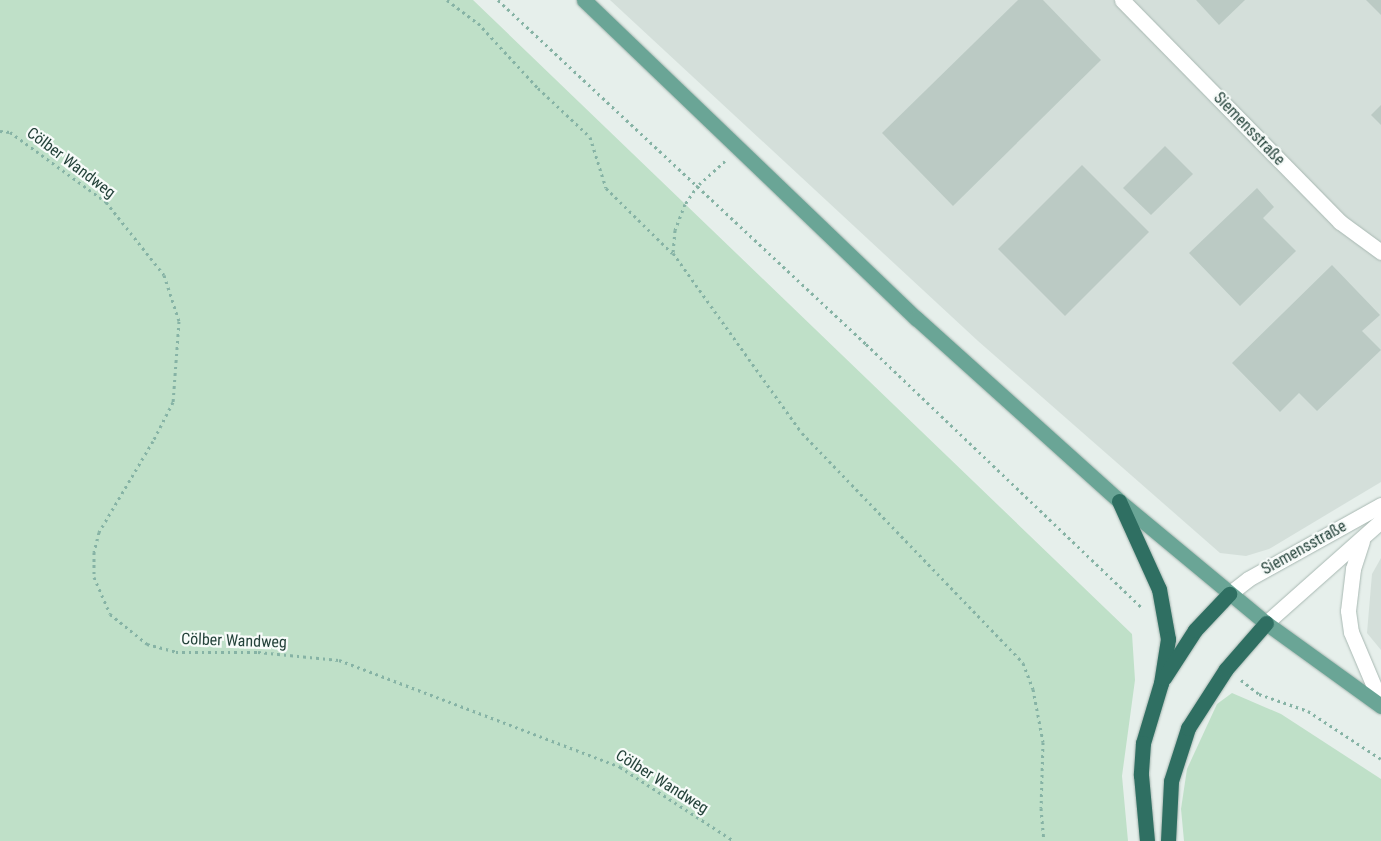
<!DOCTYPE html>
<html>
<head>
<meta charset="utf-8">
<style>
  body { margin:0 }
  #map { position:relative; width:1381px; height:841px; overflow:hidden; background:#e6efeb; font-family:"Roboto Condensed",sans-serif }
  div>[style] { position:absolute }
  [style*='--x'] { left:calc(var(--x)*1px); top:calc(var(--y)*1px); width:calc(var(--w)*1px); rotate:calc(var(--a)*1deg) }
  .built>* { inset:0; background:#d4dfda }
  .green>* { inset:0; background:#bfe0c8 }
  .building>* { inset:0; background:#bbcac4 }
  .path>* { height:3px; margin-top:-1.5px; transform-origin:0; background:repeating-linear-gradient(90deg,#86b3a5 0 2.5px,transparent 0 6.5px) }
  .roads { filter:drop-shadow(0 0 1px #a8b8b2) drop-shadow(0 0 1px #a8b8b2) }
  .minor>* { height:15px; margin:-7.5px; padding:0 7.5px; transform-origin:7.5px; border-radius:7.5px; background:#fff }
  .major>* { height:15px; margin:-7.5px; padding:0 7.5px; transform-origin:7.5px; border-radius:7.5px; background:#6aa596 }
  .highway>* { height:15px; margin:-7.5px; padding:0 7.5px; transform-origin:7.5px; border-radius:7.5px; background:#2f6f62 }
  span { translate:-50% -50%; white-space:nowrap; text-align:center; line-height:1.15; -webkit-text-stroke:4.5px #f7fbf9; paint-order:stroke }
  .street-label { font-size:16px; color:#24423a }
</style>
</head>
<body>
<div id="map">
  <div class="built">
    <i style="clip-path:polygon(610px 0,1381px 0,1381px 482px,1269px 549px,1246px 556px,1220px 553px,978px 341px)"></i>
    <i style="clip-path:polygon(1381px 558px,1381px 650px,1367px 633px,1372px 574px)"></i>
  </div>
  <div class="green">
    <i style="clip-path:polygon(0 0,473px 0,1132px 634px,1135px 680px,1122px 776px,1128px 841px,0 841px)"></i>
    <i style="clip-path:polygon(1232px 693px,1281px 714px,1381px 779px,1381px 841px,1184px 841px,1181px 809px,1187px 769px,1217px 704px)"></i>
  </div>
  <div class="building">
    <i style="clip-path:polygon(1018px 0,1043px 0,1101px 60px,953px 206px,882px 133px)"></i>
    <i style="clip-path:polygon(1196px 0,1245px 0,1219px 25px)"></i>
    <i style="clip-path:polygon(1366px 0,1381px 0,1381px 15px)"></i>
    <i style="clip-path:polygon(1381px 105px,1381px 125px,1371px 115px)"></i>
    <i style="clip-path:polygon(1165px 146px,1193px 174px,1151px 215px,1123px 188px)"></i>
    <i style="clip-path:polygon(1082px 165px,1149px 232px,1065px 316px,998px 249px)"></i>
    <i style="clip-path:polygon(1257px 188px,1274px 207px,1263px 218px,1296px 251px,1240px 306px,1189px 253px)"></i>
    <i style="clip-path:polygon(1332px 265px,1380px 315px,1362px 331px,1381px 350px,1317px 411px,1299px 393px,1280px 412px,1232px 363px)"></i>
  </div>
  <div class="path">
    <i style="--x:447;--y:0;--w:39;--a:37"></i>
    <i style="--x:478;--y:23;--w:88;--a:47.3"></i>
    <i style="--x:538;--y:88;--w:71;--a:43.3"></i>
    <i style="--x:590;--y:137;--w:53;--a:72.6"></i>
    <i style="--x:606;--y:188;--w:93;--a:44.6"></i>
    <i style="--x:498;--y:0;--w:504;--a:43.07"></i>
    <i style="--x:866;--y:344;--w:381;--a:43.7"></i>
    <i style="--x:0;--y:131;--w:10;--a:6"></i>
    <i style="--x:10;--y:132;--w:119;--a:36.1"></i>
    <i style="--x:106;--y:202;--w:93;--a:51.5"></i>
    <i style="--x:164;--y:275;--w:48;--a:71.9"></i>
    <i style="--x:179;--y:321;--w:81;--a:94.2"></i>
    <i style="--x:173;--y:402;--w:44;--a:117.1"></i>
    <i style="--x:153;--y:441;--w:106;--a:120.7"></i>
    <i style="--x:99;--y:532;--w:21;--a:104"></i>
    <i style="--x:94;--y:552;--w:25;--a:90"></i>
    <i style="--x:94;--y:577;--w:40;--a:66.6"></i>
    <i style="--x:110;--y:614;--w:48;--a:39"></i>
    <i style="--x:147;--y:644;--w:30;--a:15"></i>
    <i style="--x:176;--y:652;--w:82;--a:0"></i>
    <i style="--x:258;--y:652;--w:81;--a:5.6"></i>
    <i style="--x:339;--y:660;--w:301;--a:20.8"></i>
    <i style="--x:620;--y:767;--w:136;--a:33"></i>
    <i style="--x:725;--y:161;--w:36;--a:138"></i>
    <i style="--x:698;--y:185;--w:23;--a:124"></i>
    <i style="--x:685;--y:204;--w:28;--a:111"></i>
    <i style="--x:675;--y:230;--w:23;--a:95"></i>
    <i style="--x:673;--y:253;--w:221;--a:54.4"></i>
    <i style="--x:802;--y:433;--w:319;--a:46.1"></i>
    <i style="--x:1023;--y:663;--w:28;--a:69"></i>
    <i style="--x:1033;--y:689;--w:54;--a:79.3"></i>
    <i style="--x:1043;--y:742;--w:66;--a:91.7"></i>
    <i style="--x:1041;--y:808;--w:33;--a:85"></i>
    <i style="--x:1241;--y:680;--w:23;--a:38"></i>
    <i style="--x:1259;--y:694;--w:52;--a:19.1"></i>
    <i style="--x:1308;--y:711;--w:87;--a:33.3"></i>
  </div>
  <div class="roads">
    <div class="minor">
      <i style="--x:1122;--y:0;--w:311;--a:45.5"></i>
      <i style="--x:1340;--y:222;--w:51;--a:36.2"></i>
      <i style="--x:1362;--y:541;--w:29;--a:108"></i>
      <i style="--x:1353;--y:569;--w:42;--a:96.8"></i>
      <i style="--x:1348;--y:611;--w:21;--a:82"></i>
      <i style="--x:1351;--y:632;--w:77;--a:67.1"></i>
      <i style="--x:1229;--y:594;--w:24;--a:-38"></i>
      <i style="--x:1248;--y:579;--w:152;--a:-29.1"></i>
      <i style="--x:1266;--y:623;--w:154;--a:-41.6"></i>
    </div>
    <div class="major">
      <i style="--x:584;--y:0;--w:460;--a:43.8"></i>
      <i style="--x:916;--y:318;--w:273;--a:42"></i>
      <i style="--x:1119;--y:501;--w:191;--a:39.7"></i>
      <i style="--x:1266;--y:623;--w:142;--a:35.8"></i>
    </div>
    <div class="highway">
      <i style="--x:1119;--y:501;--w:97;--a:65.6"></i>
      <i style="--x:1159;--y:589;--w:51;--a:79.8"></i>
      <i style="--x:1168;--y:639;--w:45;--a:99"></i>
      <i style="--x:1161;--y:683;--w:63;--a:106.7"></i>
      <i style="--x:1143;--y:743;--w:32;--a:94"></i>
      <i style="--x:1141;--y:775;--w:66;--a:84.8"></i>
      <i style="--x:1164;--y:678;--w:57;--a:-57.1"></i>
      <i style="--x:1195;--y:630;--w:50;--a:-46.6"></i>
      <i style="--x:1168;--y:841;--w:60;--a:-87.1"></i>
      <i style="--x:1171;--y:781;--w:56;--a:-72.2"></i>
      <i style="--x:1188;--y:728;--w:70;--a:-57.2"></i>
      <i style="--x:1226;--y:669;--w:61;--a:-49"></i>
    </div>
  </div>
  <div class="street-label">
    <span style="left:1249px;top:129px;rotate:46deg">Siemensstraße</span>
    <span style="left:71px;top:163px;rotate:37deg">Cölber Wandweg</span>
    <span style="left:1304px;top:548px;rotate:-29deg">Siemensstraße</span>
    <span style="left:234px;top:641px;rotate:2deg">Cölber Wandweg</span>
    <span style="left:662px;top:782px;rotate:32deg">Cölber Wandweg</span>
  </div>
</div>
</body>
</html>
